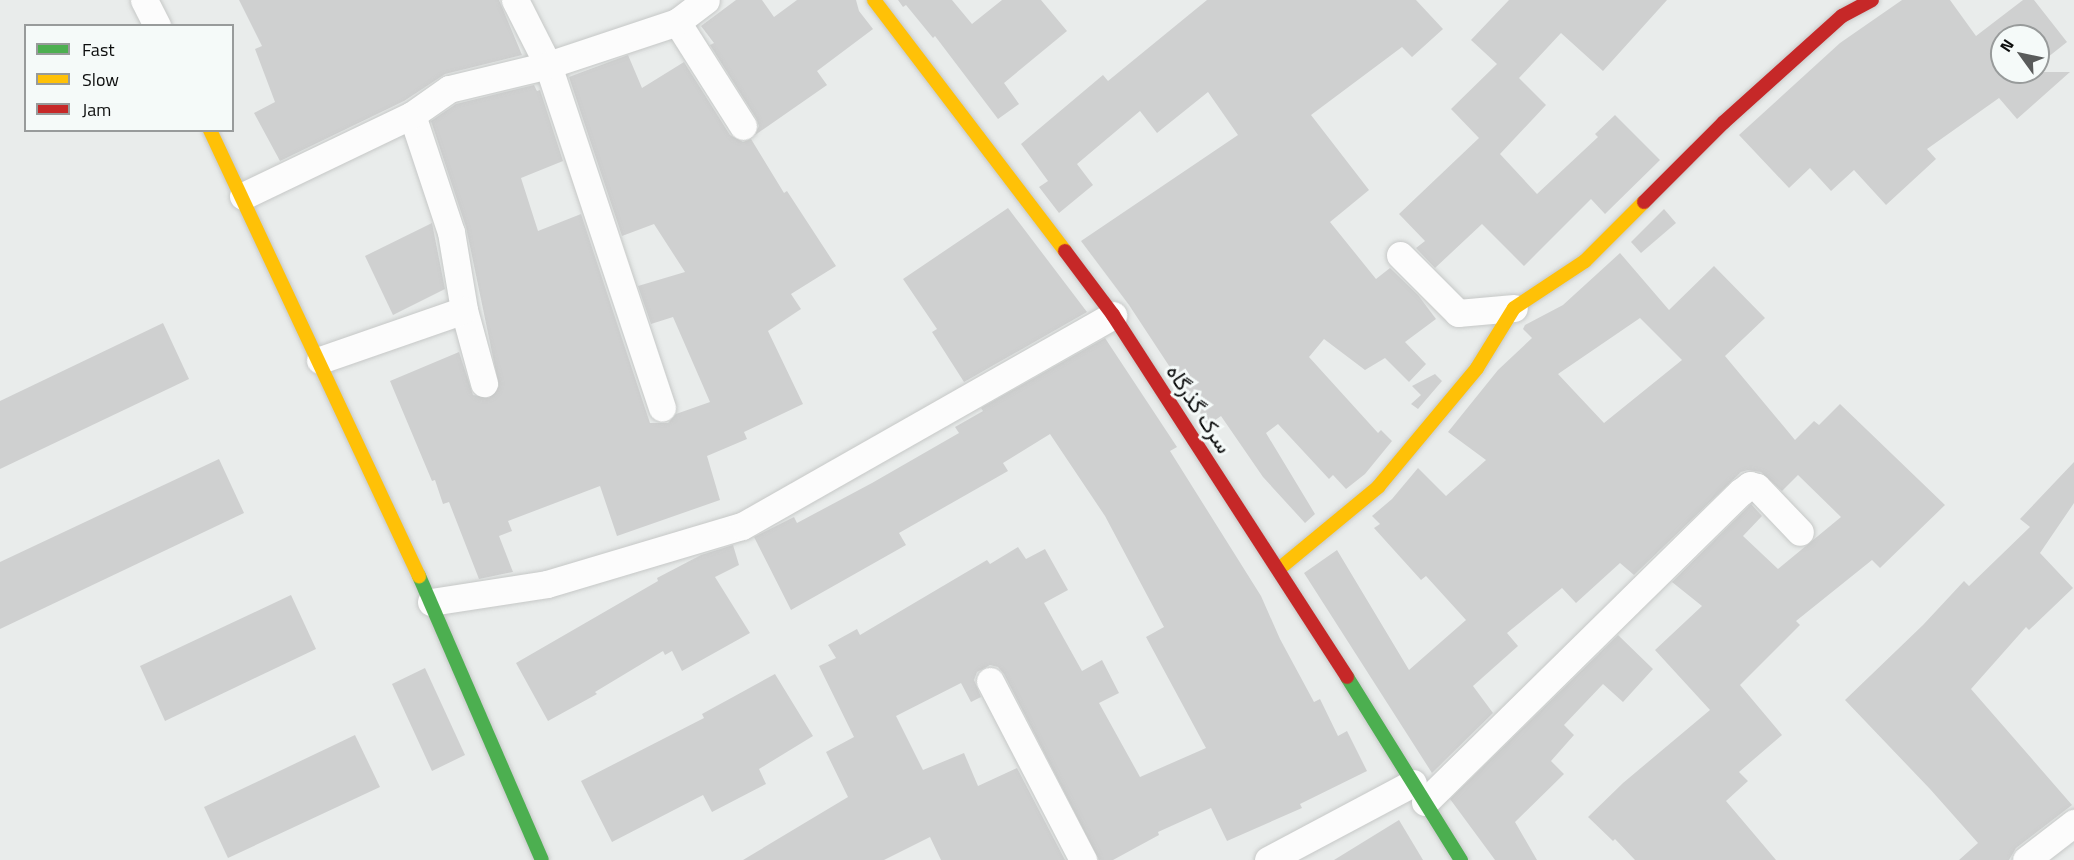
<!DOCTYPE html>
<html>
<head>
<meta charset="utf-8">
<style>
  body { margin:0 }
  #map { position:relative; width:2074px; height:860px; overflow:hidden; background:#e9eceb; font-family:"Titillium Web",Vazirmatn,sans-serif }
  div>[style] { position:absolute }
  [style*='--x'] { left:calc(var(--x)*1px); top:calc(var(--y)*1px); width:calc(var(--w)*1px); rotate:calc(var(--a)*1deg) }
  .building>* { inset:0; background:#cfd0d0 }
  .roads { filter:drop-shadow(0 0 2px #c6c8c7) drop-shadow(0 0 2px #c6c8c7) }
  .street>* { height:27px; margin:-13.5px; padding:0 13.5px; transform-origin:13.5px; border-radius:13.5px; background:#fcfcfc }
  .fast>* { height:14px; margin:-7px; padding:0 7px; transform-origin:7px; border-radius:7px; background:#4caf50 }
  .slow>* { height:14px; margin:-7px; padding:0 7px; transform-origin:7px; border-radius:7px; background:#ffc107 }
  .jam>* { height:14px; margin:-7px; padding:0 7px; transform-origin:7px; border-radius:7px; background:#c62828 }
  span { translate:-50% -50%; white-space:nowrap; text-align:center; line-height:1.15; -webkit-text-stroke:6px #f5faf9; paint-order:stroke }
  .street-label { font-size:22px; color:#0c0d0d }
  .legend { position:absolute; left:24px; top:24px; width:210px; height:108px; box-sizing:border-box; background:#f5faf9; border:2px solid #989b9b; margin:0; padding:8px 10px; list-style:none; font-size:18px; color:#0c0d0d }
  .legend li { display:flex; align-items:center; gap:12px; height:30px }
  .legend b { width:30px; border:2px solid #989b9b }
  .north { position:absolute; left:1990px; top:24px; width:60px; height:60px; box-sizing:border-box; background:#f5faf9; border:2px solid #989b9b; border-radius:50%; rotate:303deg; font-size:16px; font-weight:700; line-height:24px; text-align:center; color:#0c0d0d }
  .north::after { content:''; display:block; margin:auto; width:21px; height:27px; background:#595b5b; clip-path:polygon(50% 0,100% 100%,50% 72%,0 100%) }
</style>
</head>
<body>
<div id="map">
  <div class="building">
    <i style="clip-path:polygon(239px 0,499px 0,522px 55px,445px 74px,404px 101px,280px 161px,254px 113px,275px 102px,255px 49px,262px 46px)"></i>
    <i style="clip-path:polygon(736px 0,762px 0,774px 17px,797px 0,856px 0,859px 11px,873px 29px,817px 71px,827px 85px,755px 135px,759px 126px,756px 118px,710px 45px,714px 43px,701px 26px)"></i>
    <i style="clip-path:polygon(898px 0,952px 0,972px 24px,1002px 0,1041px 0,1067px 31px,1004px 83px,1019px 104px,998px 119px,935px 36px,933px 38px,906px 5px,903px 7px)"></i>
    <i style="clip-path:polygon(1207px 0,1416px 0,1443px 29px,1412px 57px,1402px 47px,1311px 115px,1369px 190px,1330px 222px,1376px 279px,1390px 268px,1418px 295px,1436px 319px,1405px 342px,1426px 364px,1409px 382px,1385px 358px,1365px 370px,1324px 339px,1309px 357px,1378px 433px,1381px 430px,1392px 441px,1365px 474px,1346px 489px,1333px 475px,1329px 479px,1278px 424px,1266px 433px,1315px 514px,1305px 523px,1263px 477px,1221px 416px,1208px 425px,1129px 305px,1081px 241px,1238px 135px,1208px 92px,1157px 133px,1140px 111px,1077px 164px,1093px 185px,1059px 213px,1039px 187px,1048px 181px,1021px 144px,1103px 75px,1108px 81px)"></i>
    <i style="clip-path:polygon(1509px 0,1667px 0,1603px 71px,1561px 33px,1519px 78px,1546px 105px,1500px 154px,1537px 194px,1598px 137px,1595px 134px,1615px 115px,1660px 160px,1605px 214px,1591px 199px,1524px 266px,1482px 224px,1435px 268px,1416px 248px,1425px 241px,1399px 214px,1479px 138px,1451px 109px,1497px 64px,1471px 40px)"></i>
    <i style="clip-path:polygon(1902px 0,1950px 0,1976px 36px,2023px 0,2034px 0,2067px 42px,2038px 65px,2038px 36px,2002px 36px,2002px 72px,2070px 72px,2017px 119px,1999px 98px,1927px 149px,1936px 159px,1886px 205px,1854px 170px,1831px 191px,1810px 168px,1789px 188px,1739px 135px,1840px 43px)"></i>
    <i style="clip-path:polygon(628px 55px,642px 88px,684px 62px,730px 135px,743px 142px,751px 139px,784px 193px,787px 191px,836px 266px,791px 294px,801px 309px,768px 331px,803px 404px,744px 432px,747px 439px,707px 456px,720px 500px,617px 536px,600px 486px,508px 521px,512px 531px,499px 536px,513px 572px,479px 579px,449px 502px,443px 504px,435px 480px,432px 481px,390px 381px,459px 352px,473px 395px,489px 398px,499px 386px,466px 227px,431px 121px,456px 104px,534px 85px,537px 91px,540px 90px,563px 161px,521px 178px,538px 231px,581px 214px,650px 423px,668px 423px,676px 414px,710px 402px,673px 317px,651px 324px,638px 286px,685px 272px,654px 224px,622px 236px,569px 77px)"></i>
    <i style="clip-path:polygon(1008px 208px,1087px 312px,964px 382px,932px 332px,937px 329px,903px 279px)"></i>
    <i style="clip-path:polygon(1664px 209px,1676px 223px,1641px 253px,1631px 242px)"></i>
    <i style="clip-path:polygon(432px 223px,445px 289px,393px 315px,365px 256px)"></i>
    <i style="clip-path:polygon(evenodd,1620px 253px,1669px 310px,1714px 266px,1765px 318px,1725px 356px,1795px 440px,1814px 421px,1819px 425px,1840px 404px,1945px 505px,1880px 568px,1872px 560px,1796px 621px,1800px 625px,1740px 685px,1782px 735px,1739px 772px,1748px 781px,1726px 801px,1776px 860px,1635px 860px,1615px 839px,1613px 841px,1588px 817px,1623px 783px,1710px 710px,1655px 650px,1702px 606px,1672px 582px,1751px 504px,1762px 516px,1743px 536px,1778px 569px,1841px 517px,1798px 475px,1782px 491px,1761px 472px,1748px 470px,1741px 472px,1634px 575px,1620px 563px,1576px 603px,1562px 588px,1507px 633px,1518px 646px,1473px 686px,1493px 713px,1432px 773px,1304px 573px,1337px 550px,1409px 670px,1466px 620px,1426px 576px,1421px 580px,1374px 528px,1380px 524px,1372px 516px,1392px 499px,1418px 468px,1446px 496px,1486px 460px,1448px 432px,1498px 370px,1532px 338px,1523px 329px,1525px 325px,1563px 305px,1620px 253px,1640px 318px,1682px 360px,1604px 423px,1558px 374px,1640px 318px)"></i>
    <i style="clip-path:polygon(163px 323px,189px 379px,0 469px,0 401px)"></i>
    <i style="clip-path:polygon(1105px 338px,1177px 447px,1170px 451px,1261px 596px,1280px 639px,1314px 702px,1320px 699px,1338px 736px,1347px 731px,1367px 771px,1300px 804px,1302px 808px,1227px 841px,1211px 808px,1158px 832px,1159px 835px,1113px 860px,1099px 860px,1004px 674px,998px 667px,990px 665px,977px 672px,974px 680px,981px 697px,971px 702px,961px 683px,896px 716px,923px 770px,964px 753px,978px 786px,1017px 768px,1065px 860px,941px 860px,930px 837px,884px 860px,743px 860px,848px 797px,826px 752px,854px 737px,819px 666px,836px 658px,828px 645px,857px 629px,860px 635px,987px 560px,990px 564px,1018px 547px,1026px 559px,1045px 549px,1068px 590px,1044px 603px,1082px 671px,1102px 660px,1119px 693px,1099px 703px,1140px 777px,1206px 748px,1146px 637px,1164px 627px,1105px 516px,1050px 434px,1003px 463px,1008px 471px,899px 533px,906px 545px,791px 610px,754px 537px,794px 517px,797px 523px,872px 483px,959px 433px,955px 427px,983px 411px,981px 408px)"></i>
    <i style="clip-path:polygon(1435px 374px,1442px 381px,1418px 409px,1411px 404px,1421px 395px,1412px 386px)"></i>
    <i style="clip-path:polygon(219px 459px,244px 513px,0 629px,0 562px)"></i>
    <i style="clip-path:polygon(2074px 462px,2074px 503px,2040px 553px,2073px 588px,2029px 630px,2026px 627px,1971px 689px,2072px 805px,2016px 848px,2009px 860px,1959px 860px,1978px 843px,1930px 789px,1845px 700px,1923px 625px,1964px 581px,1969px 586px,2030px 527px,2020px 519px)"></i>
    <i style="clip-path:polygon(733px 545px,739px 565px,715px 577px,750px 633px,682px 671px,672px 651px,665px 655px,663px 651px,595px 692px,597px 694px,548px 721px,516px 663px,658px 581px,657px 578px,701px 555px)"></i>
    <i style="clip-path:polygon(291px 595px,316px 649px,165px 721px,140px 666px)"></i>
    <i style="clip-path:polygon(1618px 635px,1653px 669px,1623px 702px,1603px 684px,1564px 725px,1574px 735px,1551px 761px,1564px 774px,1515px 822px,1537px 860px,1495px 860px,1450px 799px)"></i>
    <i style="clip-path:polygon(425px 668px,465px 755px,432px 771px,392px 684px)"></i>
    <i style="clip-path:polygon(775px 674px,813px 736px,759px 769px,766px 784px,712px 812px,703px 795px,612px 842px,581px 781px,704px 718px,702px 714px)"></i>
    <i style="clip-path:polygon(355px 735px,380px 787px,228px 858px,204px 807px)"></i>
    <i style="clip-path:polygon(1399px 820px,1423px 860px,1334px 860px)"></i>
  </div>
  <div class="roads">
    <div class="street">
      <i style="--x:144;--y:0;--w:29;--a:63"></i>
      <i style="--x:515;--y:0;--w:73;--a:63.1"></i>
      <i style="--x:548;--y:65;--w:361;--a:71.6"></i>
      <i style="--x:677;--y:22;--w:123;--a:57.6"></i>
      <i style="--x:412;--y:115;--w:123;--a:71.6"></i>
      <i style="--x:451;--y:232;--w:79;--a:80.5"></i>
      <i style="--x:464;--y:310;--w:76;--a:74.7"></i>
      <i style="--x:243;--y:196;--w:187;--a:-25.6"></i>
      <i style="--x:412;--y:115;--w:45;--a:-35.1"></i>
      <i style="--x:449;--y:89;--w:102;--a:-13.6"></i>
      <i style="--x:548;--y:65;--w:136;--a:-18.4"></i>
      <i style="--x:677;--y:22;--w:36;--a:-37"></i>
      <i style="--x:1400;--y:255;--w:82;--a:45"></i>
      <i style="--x:1458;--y:313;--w:56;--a:-5.1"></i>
      <i style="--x:320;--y:360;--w:152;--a:-19.1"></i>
      <i style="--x:431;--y:602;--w:117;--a:-8.8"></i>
      <i style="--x:547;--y:584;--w:203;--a:-16.6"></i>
      <i style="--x:742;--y:526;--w:427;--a:-29.6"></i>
      <i style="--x:990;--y:681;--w:202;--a:62.5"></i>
      <i style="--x:1425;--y:802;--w:443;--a:-44.5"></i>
      <i style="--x:1741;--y:492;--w:11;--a:-38"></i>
      <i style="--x:1750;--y:485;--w:7;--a:16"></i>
      <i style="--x:1757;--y:487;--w:62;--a:46.3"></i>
      <i style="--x:1268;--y:860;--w:164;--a:-28"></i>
      <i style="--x:2026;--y:860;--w:61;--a:-37.6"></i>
    </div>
    <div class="fast">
      <i style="--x:419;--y:576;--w:309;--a:66.6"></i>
      <i style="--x:1347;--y:677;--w:216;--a:58.1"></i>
    </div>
    <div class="slow">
      <i style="--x:874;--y:0;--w:315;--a:52.7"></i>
      <i style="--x:210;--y:130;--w:493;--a:64.9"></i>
      <i style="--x:1279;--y:569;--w:129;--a:-39.6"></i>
      <i style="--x:1378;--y:487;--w:155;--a:-50.2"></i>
      <i style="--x:1477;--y:368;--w:70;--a:-58.3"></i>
      <i style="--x:1514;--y:308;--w:85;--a:-33.5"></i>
      <i style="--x:1585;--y:261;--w:83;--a:-45"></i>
    </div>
    <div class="jam">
      <i style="--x:1644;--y:202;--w:112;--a:-45"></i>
      <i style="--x:1723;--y:123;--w:160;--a:-42"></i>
      <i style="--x:1842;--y:16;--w:34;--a:-28"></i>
      <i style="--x:1065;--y:251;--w:80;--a:53.1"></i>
      <i style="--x:1113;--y:315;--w:431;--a:57.1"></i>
    </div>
  </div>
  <div class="street-label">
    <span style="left:1199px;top:409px;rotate:57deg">سرک گذرگاه</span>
  </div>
  <ul class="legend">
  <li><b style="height:8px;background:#4caf50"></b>Fast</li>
  <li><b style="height:8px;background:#ffc107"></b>Slow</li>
  <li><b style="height:8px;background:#c62828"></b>Jam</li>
  </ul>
  <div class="north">N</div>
</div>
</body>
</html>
